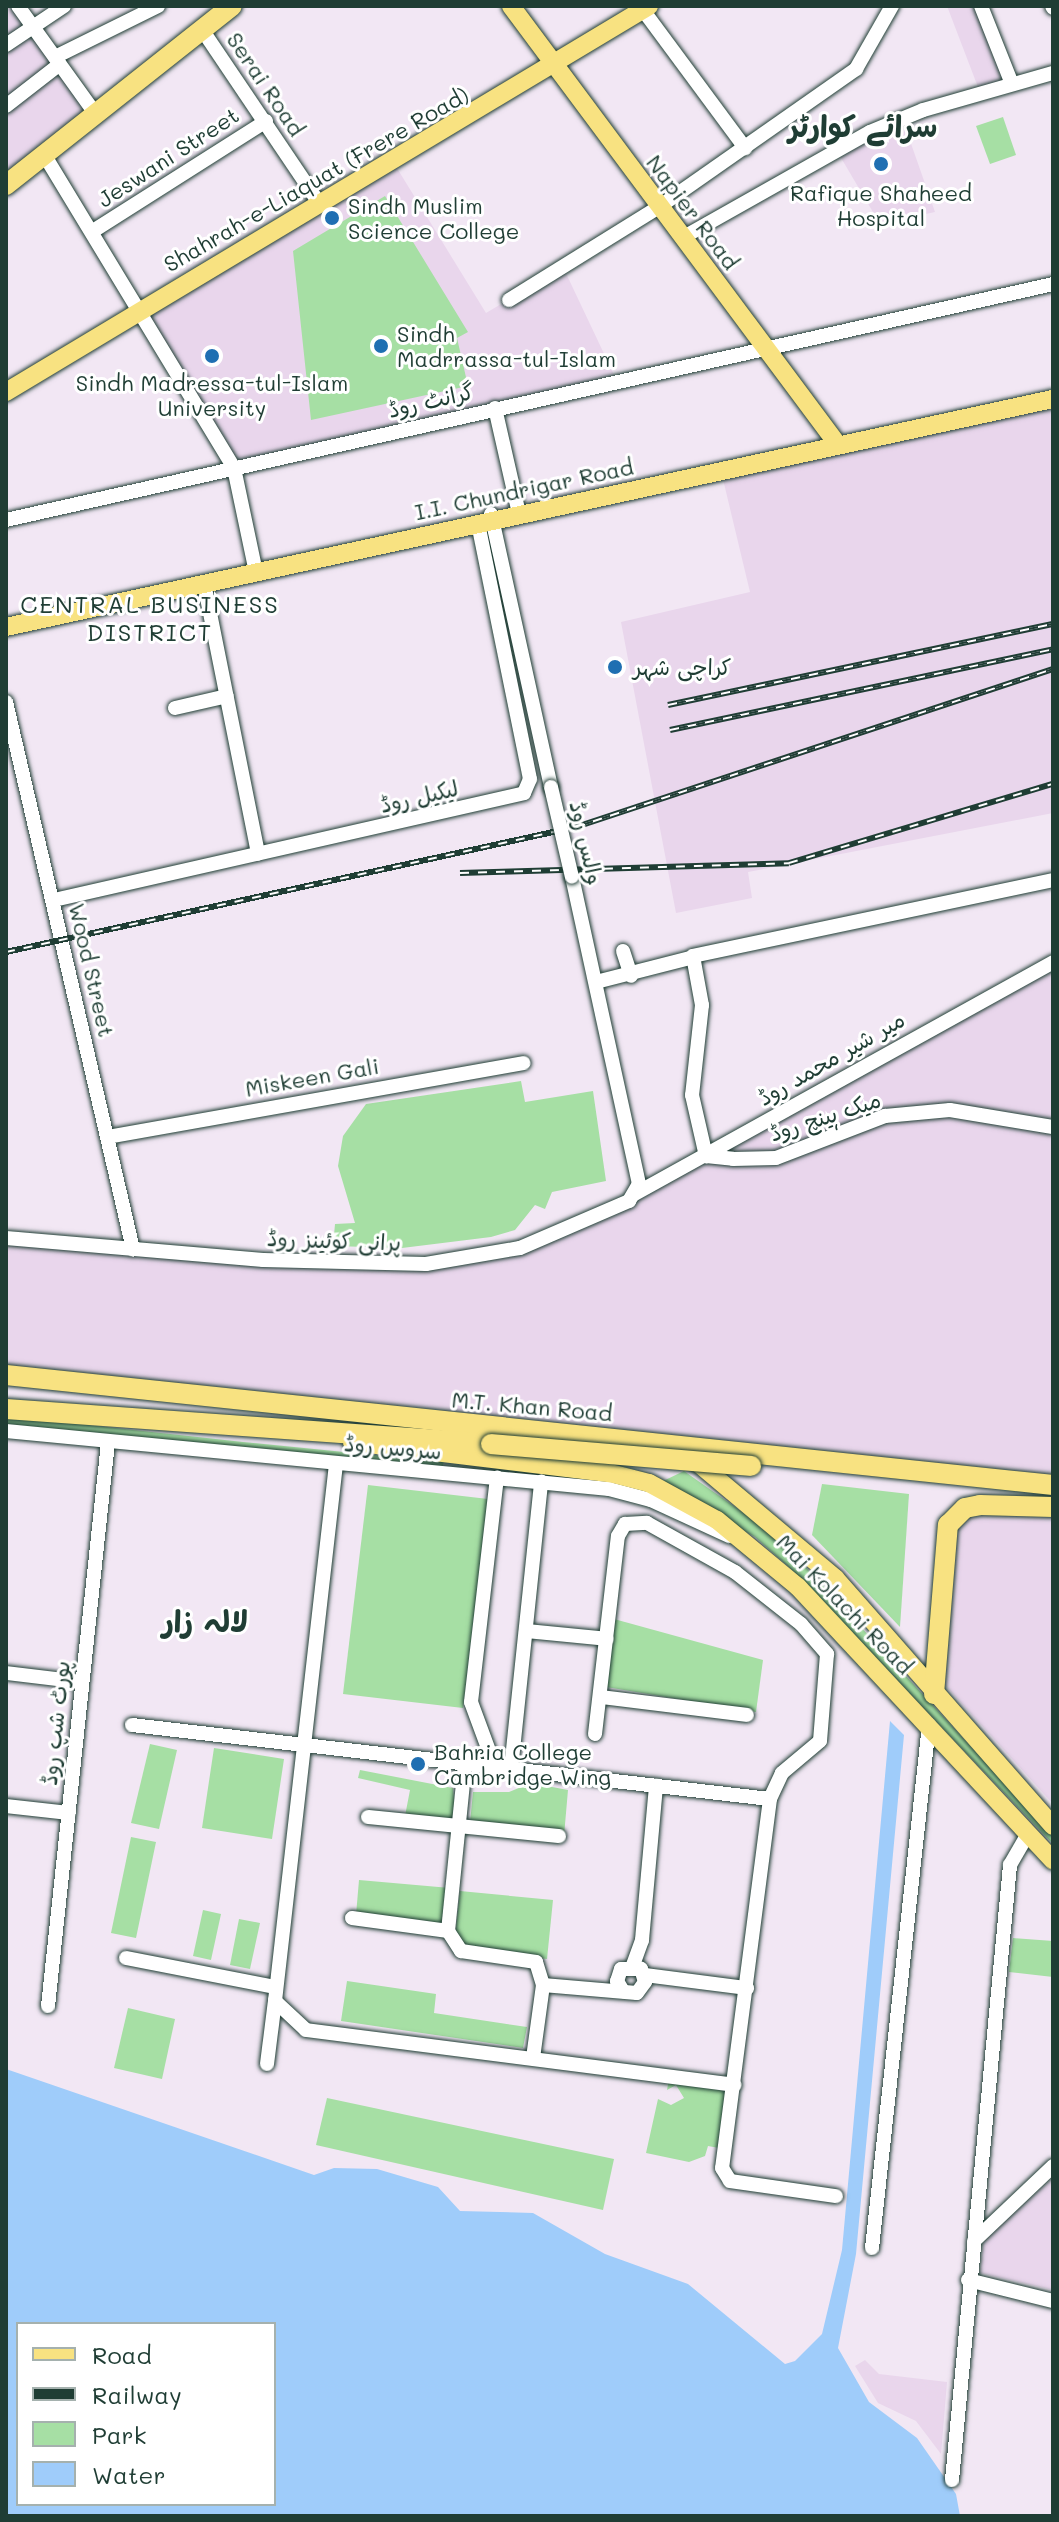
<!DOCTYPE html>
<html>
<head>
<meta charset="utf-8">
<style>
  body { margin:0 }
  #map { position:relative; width:1059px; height:2522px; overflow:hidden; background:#f2e7f4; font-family:Mali,"Playpen Sans Arabic",sans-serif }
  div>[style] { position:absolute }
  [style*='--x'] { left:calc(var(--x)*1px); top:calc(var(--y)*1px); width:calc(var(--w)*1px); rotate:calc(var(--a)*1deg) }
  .built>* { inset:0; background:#e9d6ec }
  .green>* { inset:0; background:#a6dfa4 }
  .water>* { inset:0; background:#9fccfa }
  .roads { filter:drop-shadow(0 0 2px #1f3d34) drop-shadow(0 0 2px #1f3d34) }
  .minor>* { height:14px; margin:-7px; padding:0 7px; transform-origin:7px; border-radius:7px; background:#fff }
  .major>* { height:18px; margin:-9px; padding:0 9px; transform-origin:9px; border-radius:9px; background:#f8e281 }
  .highway>* { height:20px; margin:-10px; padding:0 10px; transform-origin:10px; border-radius:10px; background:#f8e281 }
  .rail>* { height:6px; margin-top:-3px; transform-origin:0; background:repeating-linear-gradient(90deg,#fff 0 9px,#1f3d34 0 18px); box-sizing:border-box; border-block:2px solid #1f3d34 }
  .bridges { filter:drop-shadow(0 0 2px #1f3d34) drop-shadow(0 0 2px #1f3d34) }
  .minor-bridge>* { height:14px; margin:-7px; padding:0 7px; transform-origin:7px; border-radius:7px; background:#fff }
  .highway-bridge>* { height:20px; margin:-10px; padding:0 10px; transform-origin:10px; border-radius:10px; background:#f8e281 }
  .dots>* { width:22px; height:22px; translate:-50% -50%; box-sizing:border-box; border:4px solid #fff; border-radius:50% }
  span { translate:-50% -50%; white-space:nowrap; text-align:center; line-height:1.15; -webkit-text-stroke:6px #fff; paint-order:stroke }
  .street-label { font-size:22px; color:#1f3d34 }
  .poi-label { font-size:22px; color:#1f3d34 }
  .left { translate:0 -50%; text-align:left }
  .neighbourhood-label { font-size:24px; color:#1f3d34; letter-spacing:2px }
  .district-label { font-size:30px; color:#1f3d34; font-weight:700 }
  .frame { position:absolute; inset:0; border:8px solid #1f3d34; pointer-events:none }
  .legend { position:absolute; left:16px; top:2322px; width:260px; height:184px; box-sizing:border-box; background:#fff; border:2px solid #a5b1ae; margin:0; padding:10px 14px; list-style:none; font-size:24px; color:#1f3d34 }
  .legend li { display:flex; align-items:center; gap:16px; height:40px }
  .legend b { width:40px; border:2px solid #a5b1ae }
</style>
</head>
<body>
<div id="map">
  <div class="built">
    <i style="clip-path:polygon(6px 6px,18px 6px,97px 116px,6px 186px)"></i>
    <i style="clip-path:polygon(947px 6px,981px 6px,1012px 84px,981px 95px)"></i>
    <i style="clip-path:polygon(902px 118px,935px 212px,880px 224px,837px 151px)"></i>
    <i style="clip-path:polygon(392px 160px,486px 313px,563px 267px,616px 379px,234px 468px,141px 310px)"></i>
    <i style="clip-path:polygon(1053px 399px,1053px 813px,748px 872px,752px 898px,676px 913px,621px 622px,750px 592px,721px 471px)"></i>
    <i style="clip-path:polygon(1053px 962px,1053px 1478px,6px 1368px,6px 1241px,426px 1264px,562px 1232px)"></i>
    <i style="clip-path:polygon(972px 1510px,1053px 1517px,1053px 1804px,943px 1683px,955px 1526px)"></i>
    <i style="clip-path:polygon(1053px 2178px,1053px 2290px,980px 2273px,984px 2239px)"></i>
    <i style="clip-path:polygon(865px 2360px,879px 2374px,947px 2382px,941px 2454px,916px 2421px,878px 2403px,855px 2366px)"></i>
  </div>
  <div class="green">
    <i style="clip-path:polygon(1003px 117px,1016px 155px,990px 164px,976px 126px)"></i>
    <i style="clip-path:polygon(385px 196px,468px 332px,457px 338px,468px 386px,311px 420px,293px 251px)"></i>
    <i style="clip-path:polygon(521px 1081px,525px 1102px,593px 1091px,606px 1181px,552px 1192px,545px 1209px,535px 1205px,515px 1230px,491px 1237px,402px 1248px,333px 1246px,335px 1224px,355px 1223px,338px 1166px,343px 1136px,366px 1104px)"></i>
    <i style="clip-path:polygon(6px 1416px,243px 1442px,444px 1462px,441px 1470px,6px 1425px)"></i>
    <i style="clip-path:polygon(684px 1471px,779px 1538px,1053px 1836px,1053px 1844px,789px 1567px,755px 1537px,661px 1482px)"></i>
    <i style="clip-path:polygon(822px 1484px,909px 1494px,900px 1627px,812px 1535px)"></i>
    <i style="clip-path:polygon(368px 1485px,488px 1499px,463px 1708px,343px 1694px)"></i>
    <i style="clip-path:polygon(614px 1619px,763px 1660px,756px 1712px,606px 1687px)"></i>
    <i style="clip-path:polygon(150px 1744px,177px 1750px,159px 1829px,131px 1823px)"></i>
    <i style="clip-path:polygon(214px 1748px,284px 1759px,272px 1839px,202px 1828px)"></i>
    <i style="clip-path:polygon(360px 1770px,453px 1788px,456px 1820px,405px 1816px,410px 1790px,358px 1778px)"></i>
    <i style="clip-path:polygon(531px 1783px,568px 1790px,564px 1836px,470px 1823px,473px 1792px,509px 1792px)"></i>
    <i style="clip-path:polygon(131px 1837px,156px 1842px,136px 1938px,111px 1933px)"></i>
    <i style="clip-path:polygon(359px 1880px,450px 1888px,446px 1924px,356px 1915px)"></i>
    <i style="clip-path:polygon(460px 1891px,553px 1900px,547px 1959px,462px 1947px,455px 1938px)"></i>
    <i style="clip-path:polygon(203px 1910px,221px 1914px,211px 1960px,193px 1956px)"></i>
    <i style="clip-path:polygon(239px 1919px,260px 1923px,250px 1969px,230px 1965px)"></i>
    <i style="clip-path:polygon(1013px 1938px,1053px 1941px,1053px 1977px,1009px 1972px)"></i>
    <i style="clip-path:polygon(347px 1981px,436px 1994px,434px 2013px,527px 2027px,523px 2048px,341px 2021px)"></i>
    <i style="clip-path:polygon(128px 2008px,175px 2019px,162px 2079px,114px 2068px)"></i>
    <i style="clip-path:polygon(669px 2079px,729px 2092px,719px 2148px,708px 2146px,705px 2156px,689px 2162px,646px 2153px,658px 2099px,671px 2105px,684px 2098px,676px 2085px,667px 2090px)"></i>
    <i style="clip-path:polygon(327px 2098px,614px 2159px,603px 2210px,316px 2145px)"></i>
  </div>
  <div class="water">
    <i style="clip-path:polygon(evenodd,890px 1721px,904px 1735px,856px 2254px,838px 2348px,869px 2402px,917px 2438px,956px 2494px,960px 2516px,6px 2516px,6px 2069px,314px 2175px,334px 2168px,377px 2169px,438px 2187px,460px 2211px,533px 2213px,605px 2254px,688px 2284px,785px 2364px,795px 2361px,822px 2334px,842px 2250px,890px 1721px,18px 2324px,274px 2324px,274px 2504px,18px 2504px,18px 2324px)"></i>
  </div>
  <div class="roads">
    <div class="minor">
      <i style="--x:18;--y:6;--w:135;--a:54.3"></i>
      <i style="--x:981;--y:6;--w:84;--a:68.3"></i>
      <i style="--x:1052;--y:6;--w:2;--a:63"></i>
      <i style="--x:643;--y:10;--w:172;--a:53.5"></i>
      <i style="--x:203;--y:31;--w:207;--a:56"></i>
      <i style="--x:6;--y:45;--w:70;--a:-33.9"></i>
      <i style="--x:55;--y:57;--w:115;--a:-26.3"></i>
      <i style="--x:6;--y:106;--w:68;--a:-37.9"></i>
      <i style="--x:45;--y:156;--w:365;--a:58.8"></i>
      <i style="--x:234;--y:468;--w:106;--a:78.1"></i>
      <i style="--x:93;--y:231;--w:205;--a:-32.4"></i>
      <i style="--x:682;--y:238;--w:216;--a:-29.4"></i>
      <i style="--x:870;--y:132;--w:57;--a:-22.5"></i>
      <i style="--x:923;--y:110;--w:135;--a:-15.9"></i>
      <i style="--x:509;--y:300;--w:176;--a:-31.8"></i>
      <i style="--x:659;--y:207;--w:241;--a:-35"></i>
      <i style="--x:856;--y:69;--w:73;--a:-60.3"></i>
      <i style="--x:495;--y:408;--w:109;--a:77.2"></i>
      <i style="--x:491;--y:514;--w:280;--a:77.6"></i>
      <i style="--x:6;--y:520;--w:1073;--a:-12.7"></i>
      <i style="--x:204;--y:583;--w:276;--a:78.7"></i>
      <i style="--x:6;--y:702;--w:562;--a:76.93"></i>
      <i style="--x:175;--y:708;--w:53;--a:-13"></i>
      <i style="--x:1053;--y:880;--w:368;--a:168.1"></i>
      <i style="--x:693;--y:956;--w:50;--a:79.6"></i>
      <i style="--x:702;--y:1005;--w:91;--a:96.3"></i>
      <i style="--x:692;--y:1095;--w:63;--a:77.1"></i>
      <i style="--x:706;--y:1156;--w:27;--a:6"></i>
      <i style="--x:733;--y:1159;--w:43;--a:-1.3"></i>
      <i style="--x:776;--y:1158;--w:117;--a:-21.1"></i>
      <i style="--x:885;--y:1116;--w:65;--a:-5.3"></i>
      <i style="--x:950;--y:1110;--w:104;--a:9.4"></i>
      <i style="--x:54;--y:900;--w:482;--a:-12.8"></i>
      <i style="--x:524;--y:793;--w:15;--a:-67"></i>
      <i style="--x:530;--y:779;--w:261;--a:-101.5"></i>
      <i style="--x:623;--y:951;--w:26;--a:72"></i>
      <i style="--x:596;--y:982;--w:101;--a:-14.3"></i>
      <i style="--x:108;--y:1137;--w:422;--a:-10.1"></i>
      <i style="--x:633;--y:1195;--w:480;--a:-29"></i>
      <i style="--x:6;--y:1238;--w:258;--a:4.9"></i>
      <i style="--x:263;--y:1260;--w:163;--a:1.4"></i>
      <i style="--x:426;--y:1264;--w:95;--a:-9.7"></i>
      <i style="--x:520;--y:1248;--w:119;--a:-23.3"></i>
      <i style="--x:629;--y:1201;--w:20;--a:-60"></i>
      <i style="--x:639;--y:1184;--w:314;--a:-102.3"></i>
      <i style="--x:6;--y:1431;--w:606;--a:5.49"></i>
      <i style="--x:609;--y:1489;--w:43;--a:14.7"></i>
      <i style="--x:651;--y:1500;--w:86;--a:24.8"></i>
      <i style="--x:336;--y:1464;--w:540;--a:96.48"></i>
      <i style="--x:275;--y:2001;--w:42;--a:43.1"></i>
      <i style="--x:306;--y:2030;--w:432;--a:7.3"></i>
      <i style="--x:526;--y:1631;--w:81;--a:5.6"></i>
      <i style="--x:6;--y:1673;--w:76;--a:6.8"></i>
      <i style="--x:601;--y:1697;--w:147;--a:7"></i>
      <i style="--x:132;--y:1725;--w:642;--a:6.62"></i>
      <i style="--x:595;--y:1734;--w:199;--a:-83.4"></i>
      <i style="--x:618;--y:1536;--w:14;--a:-60"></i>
      <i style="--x:625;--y:1524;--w:22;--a:-3"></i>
      <i style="--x:647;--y:1523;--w:101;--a:29.1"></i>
      <i style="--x:735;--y:1572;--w:84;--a:38.2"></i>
      <i style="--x:801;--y:1624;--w:40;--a:49"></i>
      <i style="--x:827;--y:1654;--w:87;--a:94.6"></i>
      <i style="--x:820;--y:1741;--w:50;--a:139.9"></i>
      <i style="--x:782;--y:1773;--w:29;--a:115"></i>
      <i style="--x:770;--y:1799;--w:372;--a:97.4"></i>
      <i style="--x:722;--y:2168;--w:15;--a:58"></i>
      <i style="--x:730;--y:2181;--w:107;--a:8.1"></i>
      <i style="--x:495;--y:1767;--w:69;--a:-110.3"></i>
      <i style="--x:471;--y:1702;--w:226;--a:-83.4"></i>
      <i style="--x:511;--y:1769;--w:289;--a:-84"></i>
      <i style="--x:6;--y:1806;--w:63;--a:6.3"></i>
      <i style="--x:368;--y:1817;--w:192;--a:5.7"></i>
      <i style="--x:352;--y:1918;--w:97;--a:7.7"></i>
      <i style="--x:448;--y:1931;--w:24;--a:57"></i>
      <i style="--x:461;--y:1951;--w:76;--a:8.3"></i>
      <i style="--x:536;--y:1962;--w:24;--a:73"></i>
      <i style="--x:448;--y:1931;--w:169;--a:-84.2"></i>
      <i style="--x:126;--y:1958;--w:152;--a:11"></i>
      <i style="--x:633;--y:1965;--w:27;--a:-70"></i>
      <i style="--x:642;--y:1940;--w:155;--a:-84.8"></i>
      <i style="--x:645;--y:1975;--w:103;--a:7.3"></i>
      <i style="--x:48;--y:2006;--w:566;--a:-83.92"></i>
      <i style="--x:533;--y:2058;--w:74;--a:-82.2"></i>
      <i style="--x:543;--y:1985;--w:94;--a:4.9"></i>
      <i style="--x:637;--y:1993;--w:14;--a:-54"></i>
      <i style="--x:645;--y:1982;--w:14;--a:-107"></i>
      <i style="--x:641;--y:1969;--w:20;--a:180"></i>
      <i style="--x:621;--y:1969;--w:13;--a:108"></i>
      <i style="--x:617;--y:1981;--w:12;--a:59"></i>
      <i style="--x:267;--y:2064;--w:64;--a:-82.8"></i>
      <i style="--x:974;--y:2241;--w:109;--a:-43.5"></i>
      <i style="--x:872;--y:2248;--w:526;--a:-83.78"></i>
      <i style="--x:968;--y:2280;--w:88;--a:13.9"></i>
      <i style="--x:952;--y:2480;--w:618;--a:-84.61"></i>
      <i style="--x:1010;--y:1865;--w:36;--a:-60"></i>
    </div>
    <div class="major">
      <i style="--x:511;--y:6;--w:547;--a:53.32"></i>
      <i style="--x:6;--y:392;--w:750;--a:-30.98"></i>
      <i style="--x:6;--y:627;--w:1072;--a:-12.29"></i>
      <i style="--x:352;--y:1442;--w:260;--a:6.9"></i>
      <i style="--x:610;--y:1473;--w:40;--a:14.4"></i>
      <i style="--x:649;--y:1483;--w:77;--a:28.6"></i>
      <i style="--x:717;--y:1520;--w:105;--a:39.6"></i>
      <i style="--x:798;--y:1587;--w:374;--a:47"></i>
      <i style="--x:692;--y:1458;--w:187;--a:40"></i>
      <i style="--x:835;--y:1578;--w:330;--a:48.7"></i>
    </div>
    <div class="highway">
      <i style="--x:6;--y:185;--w:288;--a:-38.4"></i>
      <i style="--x:6;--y:1375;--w:1053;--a:6"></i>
      <i style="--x:6;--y:1409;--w:486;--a:4.1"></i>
      <i style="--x:934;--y:1694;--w:170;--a:-85.3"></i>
      <i style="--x:948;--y:1525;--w:24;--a:-45"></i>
      <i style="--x:965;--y:1508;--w:15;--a:-11"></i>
      <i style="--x:980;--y:1505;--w:73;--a:1.6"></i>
    </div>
  </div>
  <div class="rail">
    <i style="--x:668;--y:705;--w:393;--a:-11.9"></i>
    <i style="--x:670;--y:730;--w:391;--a:-11.9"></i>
    <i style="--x:460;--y:873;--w:329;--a:-1.7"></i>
    <i style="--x:789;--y:863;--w:276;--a:-16.7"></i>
    <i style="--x:6;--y:952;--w:584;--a:-12.37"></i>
    <i style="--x:576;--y:827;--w:502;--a:-18.33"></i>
  </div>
  <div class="bridges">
    <div class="minor-bridge">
      <i style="--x:551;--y:787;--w:92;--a:76.9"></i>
    </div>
    <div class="highway-bridge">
      <i style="--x:491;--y:1444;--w:261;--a:4.8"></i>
    </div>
  </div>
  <div class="dots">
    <i style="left:881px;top:164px;background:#1f6fb2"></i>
    <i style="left:332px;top:218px;background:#1f6fb2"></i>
    <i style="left:381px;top:346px;background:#1f6fb2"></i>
    <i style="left:212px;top:356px;background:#1f6fb2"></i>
    <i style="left:615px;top:667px;background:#1f6fb2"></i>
    <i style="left:418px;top:1764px;background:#1f6fb2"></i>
  </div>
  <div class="street-label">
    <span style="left:266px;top:84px;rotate:56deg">Serai Road</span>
    <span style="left:168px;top:157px;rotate:-33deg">Jeswani Street</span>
    <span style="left:316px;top:179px;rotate:-30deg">Shahrah-e-Liaquat (Frere Road)</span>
    <span style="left:693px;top:212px;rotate:53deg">Napier Road</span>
    <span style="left:431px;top:400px;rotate:-13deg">گرانٹ روڈ</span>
    <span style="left:524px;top:489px;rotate:-12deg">I.I. Chundrigar Road</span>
    <span style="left:419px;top:796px;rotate:-13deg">لیکیل روڈ</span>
    <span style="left:587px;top:843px;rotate:77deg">والس روڈ</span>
    <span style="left:92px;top:970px;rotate:77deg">Wood Street</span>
    <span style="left:831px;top:1058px;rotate:-30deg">میر شیر محمد روڈ</span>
    <span style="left:312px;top:1077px;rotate:-10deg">Miskeen Gali</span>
    <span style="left:825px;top:1116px;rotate:-18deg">میک ہینچ روڈ</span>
    <span style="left:334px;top:1240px;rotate:2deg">پرانی کوئینز روڈ</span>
    <span style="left:532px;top:1406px;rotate:5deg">M.T. Khan Road</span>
    <span style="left:393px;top:1447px;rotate:5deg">سروس روڈ</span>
    <span style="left:845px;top:1604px;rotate:46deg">Mai Kolachi Road</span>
    <span style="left:55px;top:1723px;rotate:-84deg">پورٹ شپ روڈ</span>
  </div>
  <div class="poi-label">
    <span style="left:881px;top:205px">Rafique Shaheed<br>Hospital</span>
    <span class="left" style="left:348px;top:218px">Sindh Muslim<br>Science College</span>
    <span class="left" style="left:397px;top:346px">Sindh<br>Madrrassa-tul-Islam</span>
    <span style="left:212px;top:395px">Sindh Madressa-tul-Islam<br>University</span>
    <span class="left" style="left:633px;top:667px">کراچی شہر</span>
    <span class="left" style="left:434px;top:1764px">Bahria College<br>Cambridge Wing</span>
  </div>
  <div class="neighbourhood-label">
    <span style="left:150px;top:618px">CENTRAL BUSINESS<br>DISTRICT</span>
  </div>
  <div class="district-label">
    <span style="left:863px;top:125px">سرائے کوارٹر</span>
    <span style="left:205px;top:1620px">لالہ زار</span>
  </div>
  <div class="frame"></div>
  <ul class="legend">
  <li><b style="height:10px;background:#f8e281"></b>Road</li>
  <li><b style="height:10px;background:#1f3d34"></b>Railway</li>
  <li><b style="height:22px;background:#a6dfa4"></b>Park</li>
  <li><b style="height:22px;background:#9fccfa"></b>Water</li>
  </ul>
</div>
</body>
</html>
